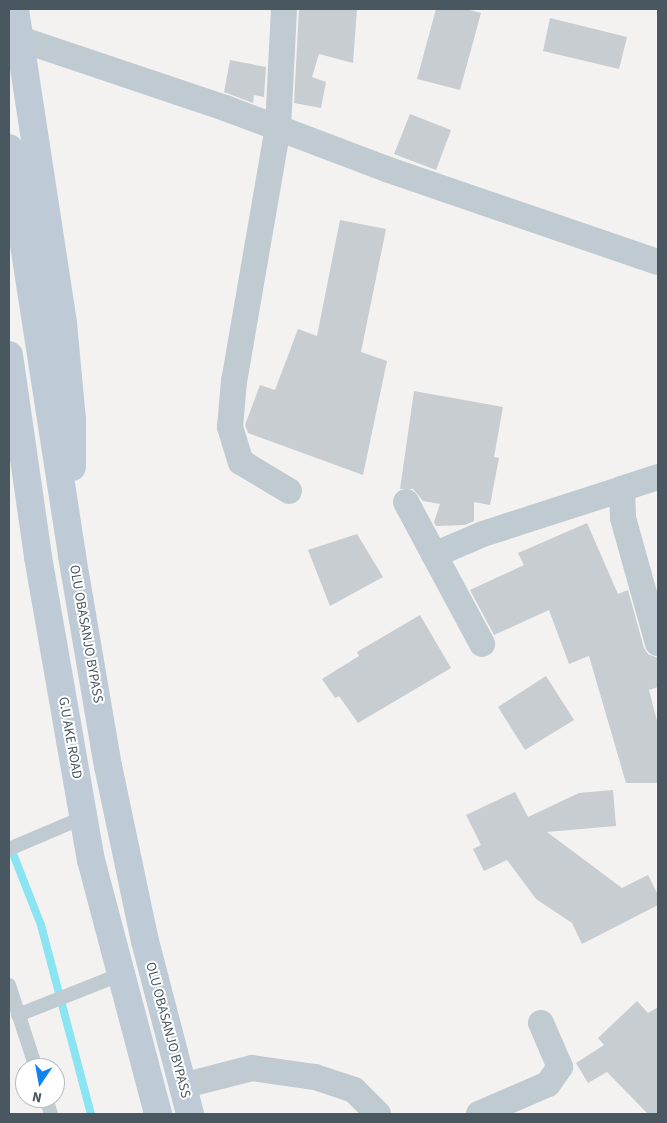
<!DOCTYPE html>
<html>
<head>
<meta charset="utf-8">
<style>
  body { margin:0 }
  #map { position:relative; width:667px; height:1123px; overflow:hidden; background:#f4f1f1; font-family:"Source Sans 3",sans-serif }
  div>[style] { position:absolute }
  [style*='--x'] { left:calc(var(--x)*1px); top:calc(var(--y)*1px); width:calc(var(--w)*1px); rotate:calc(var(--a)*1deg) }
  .stream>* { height:8px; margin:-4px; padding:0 4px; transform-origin:4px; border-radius:4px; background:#8ae4f1 }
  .building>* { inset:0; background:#c8cdd1 }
  .lane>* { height:14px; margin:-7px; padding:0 7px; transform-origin:7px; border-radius:7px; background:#bfcad1 }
  .street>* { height:26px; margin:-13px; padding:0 13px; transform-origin:13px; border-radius:13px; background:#bfcad1 }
  .secondary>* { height:28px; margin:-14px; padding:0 14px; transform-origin:14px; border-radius:14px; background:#becbd6 }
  span { translate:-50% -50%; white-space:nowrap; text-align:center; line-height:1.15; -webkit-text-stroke:4px #fff; paint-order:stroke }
  .street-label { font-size:14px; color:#485760 }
  .frame { position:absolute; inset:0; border:10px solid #485760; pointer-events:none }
  .north { position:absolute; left:15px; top:1058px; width:50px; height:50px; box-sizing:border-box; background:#fff; border:1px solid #b6bcbf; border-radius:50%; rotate:192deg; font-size:14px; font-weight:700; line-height:20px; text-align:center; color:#485760 }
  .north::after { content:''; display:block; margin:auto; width:18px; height:22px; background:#0f83f0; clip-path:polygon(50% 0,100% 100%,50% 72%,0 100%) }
</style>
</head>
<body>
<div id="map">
  <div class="stream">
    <i style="--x:10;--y:846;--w:85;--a:68.6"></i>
    <i style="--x:41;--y:925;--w:196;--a:75.2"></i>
  </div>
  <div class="building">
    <i style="clip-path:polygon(299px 9px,357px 9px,353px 63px,319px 54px,312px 77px,326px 82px,321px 108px,294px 103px)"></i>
    <i style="clip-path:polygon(436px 9px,466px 9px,481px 13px,460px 90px,417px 79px)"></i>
    <i style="clip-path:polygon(550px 18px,627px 37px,619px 69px,543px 51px)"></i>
    <i style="clip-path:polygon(230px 60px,266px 67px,264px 97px,254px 95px,253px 103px,224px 92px)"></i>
    <i style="clip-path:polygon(410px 114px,451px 130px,436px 170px,394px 154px)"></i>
    <i style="clip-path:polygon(340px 220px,386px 229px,361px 352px,387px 361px,363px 475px,248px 433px,245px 425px,260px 385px,275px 390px,298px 329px,317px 336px)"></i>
    <i style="clip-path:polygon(414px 391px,503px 407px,494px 457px,499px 458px,490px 505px,474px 502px,474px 521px,465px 525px,436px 526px,434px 522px,440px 504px,423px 501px,413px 489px,400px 489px)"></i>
    <i style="clip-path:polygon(587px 523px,618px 594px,628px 590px,644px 648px,648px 654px,658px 658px,658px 687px,649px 690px,658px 725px,658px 783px,626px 783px,589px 656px,569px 664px,549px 610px,494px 635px,470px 590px,524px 565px,518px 553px)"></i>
    <i style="clip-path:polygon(357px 534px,383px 577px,330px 606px,308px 550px)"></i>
    <i style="clip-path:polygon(420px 615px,451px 668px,358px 723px,339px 696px,335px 698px,322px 679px,359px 656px,357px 652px)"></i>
    <i style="clip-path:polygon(546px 676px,574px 720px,525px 750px,498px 707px)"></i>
    <i style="clip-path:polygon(613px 790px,616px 826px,547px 832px,622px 888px,648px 875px,658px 895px,658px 905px,582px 944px,572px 923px,536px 899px,507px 860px,484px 871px,473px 849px,481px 845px,466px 815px,515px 792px,528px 817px,579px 793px)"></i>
    <i style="clip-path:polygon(637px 1001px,648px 1013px,658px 1007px,658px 1114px,648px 1114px,607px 1072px,588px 1083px,576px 1063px,604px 1045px,598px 1038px)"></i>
  </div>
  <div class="lane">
    <i style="--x:9;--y:849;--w:82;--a:-23.1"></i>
    <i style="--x:9;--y:985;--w:87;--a:72"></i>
    <i style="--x:18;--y:1015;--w:109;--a:-21.6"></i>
    <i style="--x:46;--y:1098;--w:17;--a:73"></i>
  </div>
  <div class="street">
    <i style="--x:284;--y:9;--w:118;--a:92.9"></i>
    <i style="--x:278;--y:127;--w:258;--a:99.8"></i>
    <i style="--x:234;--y:381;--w:46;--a:95"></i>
    <i style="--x:230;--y:427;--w:37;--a:73"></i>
    <i style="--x:241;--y:462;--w:56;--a:31.1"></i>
    <i style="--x:20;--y:39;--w:216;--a:18.6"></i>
    <i style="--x:225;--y:108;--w:175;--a:20.7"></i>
    <i style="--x:389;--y:170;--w:284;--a:18.9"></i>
    <i style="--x:658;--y:477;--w:38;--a:162"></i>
    <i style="--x:622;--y:489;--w:29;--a:88"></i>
    <i style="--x:623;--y:518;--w:130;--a:74.4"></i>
    <i style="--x:406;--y:502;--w:161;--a:61.8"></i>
    <i style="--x:434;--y:555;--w:53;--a:-23.2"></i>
    <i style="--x:483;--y:534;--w:146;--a:-17.9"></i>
    <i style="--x:182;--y:1086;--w:72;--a:-14.4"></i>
    <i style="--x:252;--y:1068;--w:64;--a:8.1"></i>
    <i style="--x:315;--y:1077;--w:41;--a:18.4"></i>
    <i style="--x:354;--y:1090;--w:34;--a:45"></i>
    <i style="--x:479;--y:1114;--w:75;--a:-23.5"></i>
    <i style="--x:548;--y:1084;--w:21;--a:-55"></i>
    <i style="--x:560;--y:1067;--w:48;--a:-113.4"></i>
  </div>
  <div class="secondary">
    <i style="--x:15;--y:9;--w:318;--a:81.3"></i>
    <i style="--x:63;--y:323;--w:97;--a:84.7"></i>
    <i style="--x:72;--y:420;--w:47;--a:90"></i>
    <i style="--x:9;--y:148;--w:413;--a:81.2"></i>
    <i style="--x:72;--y:556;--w:213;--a:80.3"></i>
    <i style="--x:108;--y:766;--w:179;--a:78.1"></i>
    <i style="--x:145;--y:941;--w:179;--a:75.4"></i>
    <i style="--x:9;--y:355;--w:204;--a:81.8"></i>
    <i style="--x:38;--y:557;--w:308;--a:80.1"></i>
    <i style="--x:91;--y:860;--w:263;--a:75.2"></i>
  </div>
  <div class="street-label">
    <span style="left:86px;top:634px;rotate:80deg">OLU OBASANJO BYPASS</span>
    <span style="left:70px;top:738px;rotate:80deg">G.U AKE ROAD</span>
    <span style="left:168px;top:1030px;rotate:75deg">OLU OBASANJO BYPASS</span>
  </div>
  <div class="frame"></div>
  <div class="north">N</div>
</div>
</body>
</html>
